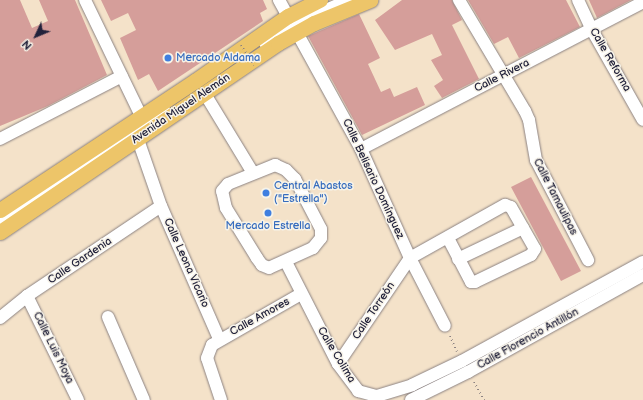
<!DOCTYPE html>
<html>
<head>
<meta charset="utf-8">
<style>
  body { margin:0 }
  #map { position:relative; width:643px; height:400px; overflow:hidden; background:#f4e2c9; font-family:"Balsamiq Sans",sans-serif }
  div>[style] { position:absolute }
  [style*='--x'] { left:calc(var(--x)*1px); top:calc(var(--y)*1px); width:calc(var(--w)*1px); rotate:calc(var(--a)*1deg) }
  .building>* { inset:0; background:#d59e9a }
  .path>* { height:2px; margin-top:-1px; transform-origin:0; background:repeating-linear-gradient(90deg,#8b8282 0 1px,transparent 0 4px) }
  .roads { filter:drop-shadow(0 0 1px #8b8282) drop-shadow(0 0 1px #8b8282) }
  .minor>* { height:12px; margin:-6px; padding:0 6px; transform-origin:6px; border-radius:6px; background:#fff }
  .major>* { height:15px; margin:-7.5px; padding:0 7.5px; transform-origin:7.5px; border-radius:7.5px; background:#edc569 }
  .path-bridge>* { height:2px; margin-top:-1px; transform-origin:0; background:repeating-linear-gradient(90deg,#8b8282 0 1px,transparent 0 4px) }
  .dots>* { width:11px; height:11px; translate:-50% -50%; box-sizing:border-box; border:2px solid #f7f3e8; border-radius:50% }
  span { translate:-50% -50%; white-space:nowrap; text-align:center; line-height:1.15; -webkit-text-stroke:3px #f7f3e8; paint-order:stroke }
  .shop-label { font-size:11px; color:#366cbe }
  .left { translate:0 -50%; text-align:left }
  .street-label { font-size:11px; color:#22223b }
  .north { position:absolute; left:16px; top:16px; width:40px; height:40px; -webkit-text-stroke:3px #f7f3e8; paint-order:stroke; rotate:226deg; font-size:11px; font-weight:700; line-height:16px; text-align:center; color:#22223b }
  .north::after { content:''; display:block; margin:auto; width:14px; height:18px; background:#22223b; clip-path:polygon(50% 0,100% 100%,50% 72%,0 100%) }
</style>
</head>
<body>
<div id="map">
  <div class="building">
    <i style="clip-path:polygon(0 0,20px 0,32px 28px,48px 21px,39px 0,75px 0,107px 75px,48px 106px,0 126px)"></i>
    <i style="clip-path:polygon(101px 0,263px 0,267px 9px,260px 13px,263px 21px,158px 91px,149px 74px,138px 80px,120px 38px,136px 30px,128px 13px,111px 21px)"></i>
    <i style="clip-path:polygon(402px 0,452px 0,462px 20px,452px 25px,479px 79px,442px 98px,434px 86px,443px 80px,431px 60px,442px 55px,432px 34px,395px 50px,375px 20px)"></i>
    <i style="clip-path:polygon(468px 0,566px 0,580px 27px,519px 58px,508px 37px,494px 44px)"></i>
    <i style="clip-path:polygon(589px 0,631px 0,597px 18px)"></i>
    <i style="clip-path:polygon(359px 14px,380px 58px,368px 64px,381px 92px,390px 88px,394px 97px,417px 87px,425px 105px,362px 135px,308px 36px)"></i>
    <i style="clip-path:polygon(531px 177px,581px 271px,561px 281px,511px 187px)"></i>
  </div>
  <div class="path">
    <i style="--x:450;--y:336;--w:17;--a:66"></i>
    <i style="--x:474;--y:382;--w:21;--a:61"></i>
  </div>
  <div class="roads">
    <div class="minor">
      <i style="--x:85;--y:0;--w:129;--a:64.2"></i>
      <i style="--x:279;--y:0;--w:170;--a:61.2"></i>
      <i style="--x:361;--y:149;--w:120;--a:65.8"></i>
      <i style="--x:410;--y:258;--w:76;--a:62.8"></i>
      <i style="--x:459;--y:0;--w:129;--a:59.3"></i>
      <i style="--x:525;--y:111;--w:10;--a:66"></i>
      <i style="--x:529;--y:120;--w:41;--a:80.1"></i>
      <i style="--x:536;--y:160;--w:113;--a:62.5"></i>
      <i style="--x:578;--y:0;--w:33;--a:65"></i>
      <i style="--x:592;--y:30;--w:103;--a:60.5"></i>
      <i style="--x:265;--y:43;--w:34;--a:-34"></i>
      <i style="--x:293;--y:24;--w:61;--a:-23.2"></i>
      <i style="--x:205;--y:94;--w:92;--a:58.7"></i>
      <i style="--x:135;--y:131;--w:79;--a:70.9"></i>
      <i style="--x:161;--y:206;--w:145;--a:66.4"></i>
      <i style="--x:0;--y:139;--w:137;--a:-27.3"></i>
      <i style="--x:361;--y:149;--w:318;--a:-27.5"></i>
      <i style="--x:275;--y:165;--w:12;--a:24"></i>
      <i style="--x:286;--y:170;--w:13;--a:45"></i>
      <i style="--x:295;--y:179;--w:56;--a:62.5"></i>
      <i style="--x:321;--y:229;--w:9;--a:90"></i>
      <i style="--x:321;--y:238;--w:13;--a:129"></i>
      <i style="--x:313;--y:248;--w:48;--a:155.6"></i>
      <i style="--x:269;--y:268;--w:8;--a:-157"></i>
      <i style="--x:262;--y:265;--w:9;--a:-126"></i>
      <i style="--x:257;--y:258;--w:59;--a:-121.8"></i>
      <i style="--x:226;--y:208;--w:17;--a:-103"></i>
      <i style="--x:222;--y:191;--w:9;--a:-49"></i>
      <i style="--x:228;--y:184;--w:51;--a:-22"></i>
      <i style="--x:0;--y:221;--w:198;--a:-33.7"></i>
      <i style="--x:458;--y:259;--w:72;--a:-25.5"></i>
      <i style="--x:286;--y:262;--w:114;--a:63"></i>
      <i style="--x:338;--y:364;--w:34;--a:53"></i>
      <i style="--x:358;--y:391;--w:20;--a:15"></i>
      <i style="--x:377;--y:396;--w:37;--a:-17"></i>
      <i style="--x:412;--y:385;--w:55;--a:-25.6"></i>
      <i style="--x:462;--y:361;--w:206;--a:-28.7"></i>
      <i style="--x:27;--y:296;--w:116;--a:63.9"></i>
      <i style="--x:108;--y:317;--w:90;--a:66.6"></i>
      <i style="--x:0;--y:318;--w:35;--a:-39"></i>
      <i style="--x:27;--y:296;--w:161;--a:-33.9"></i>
      <i style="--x:338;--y:364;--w:128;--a:-55.8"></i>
      <i style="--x:410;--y:258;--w:109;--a:-29.2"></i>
      <i style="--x:505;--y:205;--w:6;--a:18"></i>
      <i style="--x:511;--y:207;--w:48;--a:60.3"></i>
      <i style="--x:535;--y:249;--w:7;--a:124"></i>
      <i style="--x:531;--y:255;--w:62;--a:154.3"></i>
      <i style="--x:475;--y:282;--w:4;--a:180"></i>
      <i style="--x:471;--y:282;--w:50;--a:-117.6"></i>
      <i style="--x:221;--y:400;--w:44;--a:-108.4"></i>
      <i style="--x:207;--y:358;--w:14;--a:-69"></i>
      <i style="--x:212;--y:345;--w:103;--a:-29.8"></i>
      <i style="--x:411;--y:400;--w:64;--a:-26.2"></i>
      <i style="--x:468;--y:372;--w:200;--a:-29"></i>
    </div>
    <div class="major">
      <i style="--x:0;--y:210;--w:234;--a:-33.5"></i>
      <i style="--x:195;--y:81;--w:113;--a:-35"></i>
      <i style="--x:288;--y:16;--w:36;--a:-27"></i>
      <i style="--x:0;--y:232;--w:336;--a:-34.2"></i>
      <i style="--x:278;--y:43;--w:41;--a:-29.1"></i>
      <i style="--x:314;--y:23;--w:61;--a:-22.3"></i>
    </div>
  </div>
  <div class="path-bridge">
    <i style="--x:241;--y:45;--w:24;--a:57"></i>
  </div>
  <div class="dots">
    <i style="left:168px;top:58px;background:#3f7fe0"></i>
    <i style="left:266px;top:193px;background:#3f7fe0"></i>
    <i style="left:268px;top:213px;background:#3f7fe0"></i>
  </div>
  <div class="shop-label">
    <span class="left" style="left:176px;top:58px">Mercado Aldama</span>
    <span class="left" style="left:274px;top:193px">Central Abastos<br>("Estrella")</span>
    <span style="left:268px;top:226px">Mercado Estrella</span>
  </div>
  <div class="street-label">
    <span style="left:610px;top:60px;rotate:60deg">Calle Reforma</span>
    <span style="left:502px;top:76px;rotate:-27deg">Calle Rivera</span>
    <span style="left:181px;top:109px;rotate:-34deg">Avenida Miguel Alemán</span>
    <span style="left:373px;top:179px;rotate:65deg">Calle Belisario Domínguez</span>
    <span style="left:555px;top:197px;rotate:63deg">Calle Tamaulipas</span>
    <span style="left:80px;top:261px;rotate:-34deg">Calle Gardenia</span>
    <span style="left:186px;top:263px;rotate:66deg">Calle Leona Vicario</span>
    <span style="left:374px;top:311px;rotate:-56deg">Calle Torreón</span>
    <span style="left:260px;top:317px;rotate:-29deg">Calle Amores</span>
    <span style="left:528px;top:339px;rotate:-29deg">Calle Florencio Antillón</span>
    <span style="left:53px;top:348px;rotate:64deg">Calle Luis Moya</span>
    <span style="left:336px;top:355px;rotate:59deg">Calle Colima</span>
  </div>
  <div class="north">N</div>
</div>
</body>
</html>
